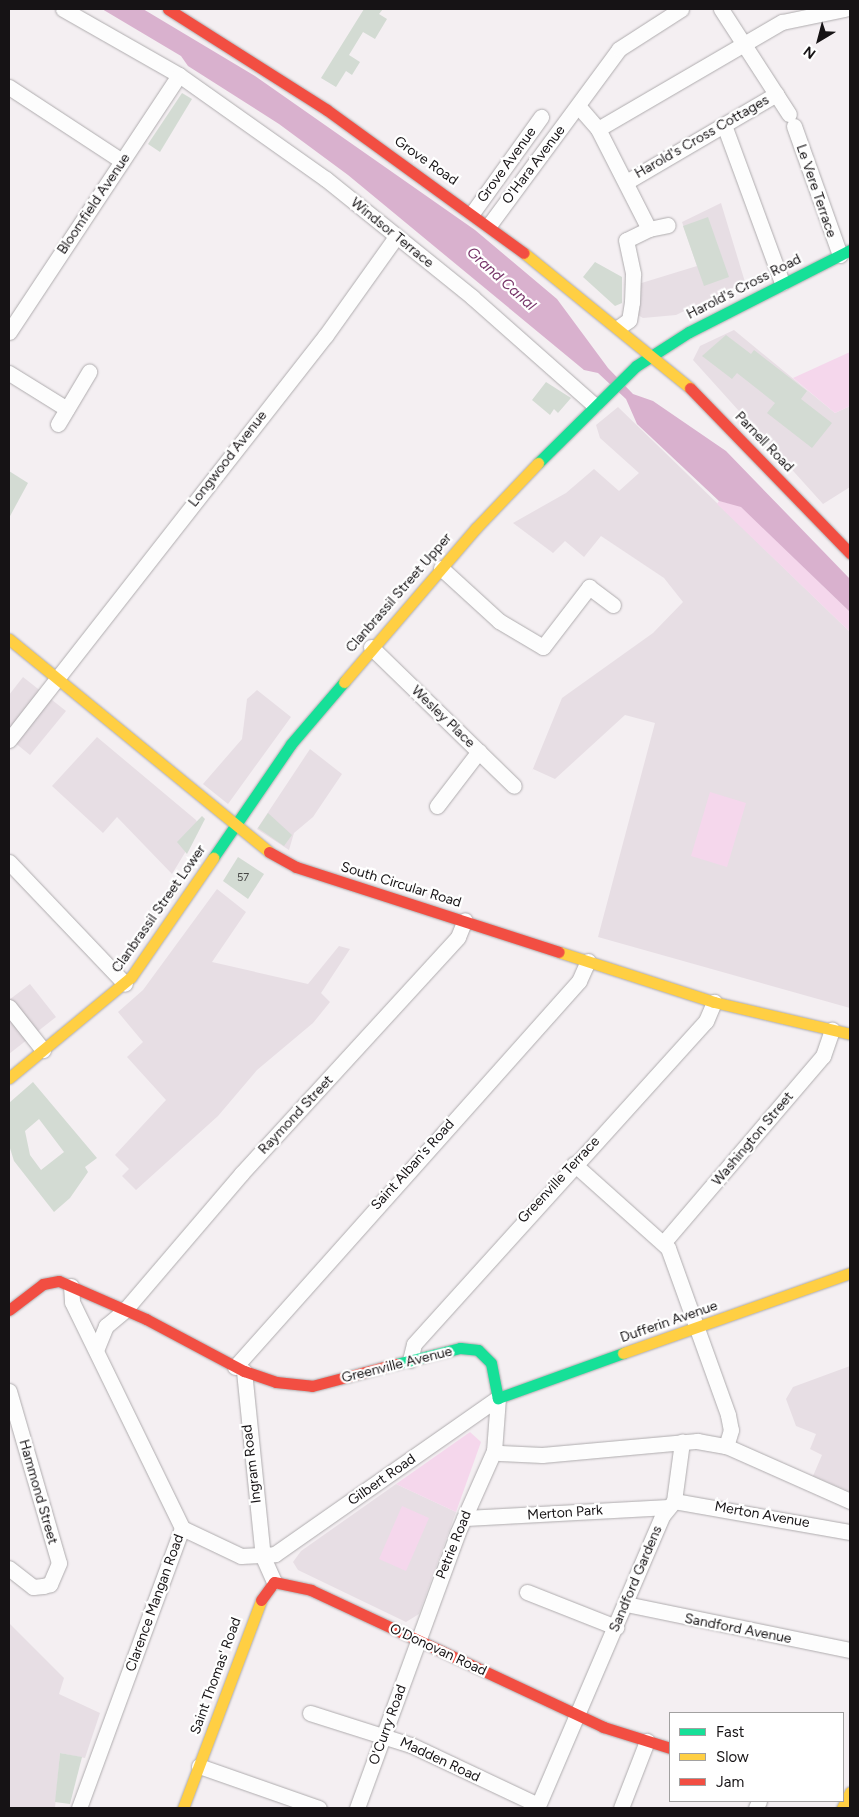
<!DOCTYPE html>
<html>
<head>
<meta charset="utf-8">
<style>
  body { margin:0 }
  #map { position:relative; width:859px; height:1817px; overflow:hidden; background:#f4eff2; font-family:Figtree,sans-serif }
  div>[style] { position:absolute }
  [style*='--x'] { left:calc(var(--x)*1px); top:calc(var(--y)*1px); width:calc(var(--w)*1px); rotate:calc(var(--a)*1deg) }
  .built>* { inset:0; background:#e7dee4 }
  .green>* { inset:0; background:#f5d7ec }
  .water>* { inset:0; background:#d9b1ce }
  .building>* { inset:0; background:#d3dbd3 }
  .roads { filter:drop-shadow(0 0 1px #afacae) drop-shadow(0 0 1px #afacae) }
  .street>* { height:15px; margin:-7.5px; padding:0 7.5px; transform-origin:7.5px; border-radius:7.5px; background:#fdfdfd }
  .fast>* { height:11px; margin:-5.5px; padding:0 5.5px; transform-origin:5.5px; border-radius:5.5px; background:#16e098 }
  .slow>* { height:11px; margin:-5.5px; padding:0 5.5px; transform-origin:5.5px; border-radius:5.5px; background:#ffcf43 }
  .jam>* { height:11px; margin:-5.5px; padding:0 5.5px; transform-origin:5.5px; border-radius:5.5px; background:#f24e42 }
  span { translate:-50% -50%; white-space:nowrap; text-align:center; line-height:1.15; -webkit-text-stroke:4.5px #fff; paint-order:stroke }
  .number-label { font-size:11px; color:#454544 }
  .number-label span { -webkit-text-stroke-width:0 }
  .street-label { font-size:14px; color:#161315 }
  .water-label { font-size:15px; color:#773569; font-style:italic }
  .frame { position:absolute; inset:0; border:10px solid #161315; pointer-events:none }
  .legend { position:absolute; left:669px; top:1712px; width:175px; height:90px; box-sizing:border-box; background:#fff; border:1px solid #a2a1a1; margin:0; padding:6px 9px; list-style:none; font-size:15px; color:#161315 }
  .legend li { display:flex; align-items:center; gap:10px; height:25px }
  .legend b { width:25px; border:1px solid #a2a1a1 }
  .north { position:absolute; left:794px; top:15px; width:50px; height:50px; -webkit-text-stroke:4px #fff; paint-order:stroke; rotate:217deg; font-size:14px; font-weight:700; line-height:20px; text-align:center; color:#161315 }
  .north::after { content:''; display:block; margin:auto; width:18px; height:22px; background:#161315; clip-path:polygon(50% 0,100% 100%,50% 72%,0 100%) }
</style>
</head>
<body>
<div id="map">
  <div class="built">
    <i style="clip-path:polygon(721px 203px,745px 282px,676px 315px,643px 318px,634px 313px,635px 285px,697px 266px,682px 222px)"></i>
    <i style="clip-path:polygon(734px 330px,835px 413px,850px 406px,850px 487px,823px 504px,693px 360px,700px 346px)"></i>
    <i style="clip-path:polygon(618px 407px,850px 632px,850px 1008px,598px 937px,655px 723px,625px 715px,555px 779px,533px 769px,530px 776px,562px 698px,653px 633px,683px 602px,664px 578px,601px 536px,584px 557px,565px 541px,553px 553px,513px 523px,566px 493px,594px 469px,619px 491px,639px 473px,600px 438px,596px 425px)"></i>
    <i style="clip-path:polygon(23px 677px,66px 711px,30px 755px,9px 738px,9px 695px)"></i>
    <i style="clip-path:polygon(257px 690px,291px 717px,228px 804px,203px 784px,242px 739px,247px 699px)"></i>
    <i style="clip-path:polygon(97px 737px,196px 820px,200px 828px,172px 874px,117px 817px,103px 833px,52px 786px)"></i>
    <i style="clip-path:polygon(310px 749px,342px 774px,313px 817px,294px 833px,289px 850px,257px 829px)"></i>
    <i style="clip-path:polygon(217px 889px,246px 912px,212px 962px,308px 984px,339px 946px,350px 949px,321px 993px,330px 1002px,313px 1023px,257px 1070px,218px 1116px,136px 1190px,122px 1176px,129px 1169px,115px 1155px,166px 1100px,127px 1057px,143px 1042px,118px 1012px,143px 990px)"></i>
    <i style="clip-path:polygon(30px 984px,56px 1017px,9px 1054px,9px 1000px)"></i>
    <i style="clip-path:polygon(850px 1366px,850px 1492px,813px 1476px,822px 1455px,810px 1449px,816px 1434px,796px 1426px,786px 1399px,793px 1387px)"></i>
    <i style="clip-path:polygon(396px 1484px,456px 1512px,419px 1614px,406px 1622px,298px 1570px,293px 1562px,301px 1551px)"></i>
    <i style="clip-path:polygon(9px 1623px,64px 1678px,59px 1694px,100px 1713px,85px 1758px,60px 1753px,55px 1808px,9px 1808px)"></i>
  </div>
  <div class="green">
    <i style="clip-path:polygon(850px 352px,850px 406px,835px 413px,793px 378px)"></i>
    <i style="clip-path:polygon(719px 501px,741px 506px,850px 612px,850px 632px,717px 504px)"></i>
    <i style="clip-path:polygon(710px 792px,746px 803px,727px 867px,691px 856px)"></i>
    <i style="clip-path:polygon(470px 1432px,481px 1442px,456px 1512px,396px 1484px)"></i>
    <i style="clip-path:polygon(402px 1506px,429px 1518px,406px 1571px,379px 1559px)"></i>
  </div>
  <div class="water">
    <i style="clip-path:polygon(102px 9px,143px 9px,255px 76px,475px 230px,557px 299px,608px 368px,633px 394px,653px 401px,726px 451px,850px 579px,850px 612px,741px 507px,719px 501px,637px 424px,626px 399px,598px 373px,584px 370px,348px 175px,279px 124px,188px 66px,181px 56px)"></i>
  </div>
  <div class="building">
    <i style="clip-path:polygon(364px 9px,383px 9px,379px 14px,387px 19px,375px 39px,363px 32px,349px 55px,360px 62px,352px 75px,346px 71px,336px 87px,321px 78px)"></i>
    <i style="clip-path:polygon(182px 93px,192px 99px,160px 152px,148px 144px)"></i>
    <i style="clip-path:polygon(708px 217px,729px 277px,704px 286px,683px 226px)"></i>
    <i style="clip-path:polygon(595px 262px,622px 277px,622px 303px,615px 306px,583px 277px)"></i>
    <i style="clip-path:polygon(726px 335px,751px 354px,754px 350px,807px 391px,801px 399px,832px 423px,812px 448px,767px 413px,775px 403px,737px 373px,732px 379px,702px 356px)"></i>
    <i style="clip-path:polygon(546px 382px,571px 398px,558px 413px,554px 409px,550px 415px,532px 400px)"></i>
    <i style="clip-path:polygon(9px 471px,28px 483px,9px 518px)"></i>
    <i style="clip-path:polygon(268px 813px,292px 835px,284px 846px,258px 828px)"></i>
    <i style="clip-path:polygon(202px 816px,205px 819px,187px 854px,177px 842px)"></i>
    <i style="clip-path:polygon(238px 857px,264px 874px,248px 899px,223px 881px)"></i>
    <i style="clip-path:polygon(evenodd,33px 1082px,97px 1158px,85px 1167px,88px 1172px,70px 1198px,54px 1212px,14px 1161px,9px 1145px,9px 1103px,33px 1082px,39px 1119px,64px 1152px,41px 1170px,30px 1155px,25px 1131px,39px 1119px)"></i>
    <i style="clip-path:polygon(60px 1753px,82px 1757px,70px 1804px,55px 1802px)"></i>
  </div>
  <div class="roads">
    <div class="street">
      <i style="--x:63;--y:9;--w:133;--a:29.6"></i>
      <i style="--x:179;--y:75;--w:180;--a:35.3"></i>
      <i style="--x:326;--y:179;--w:188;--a:38.9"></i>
      <i style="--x:472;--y:297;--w:163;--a:41.5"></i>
      <i style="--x:721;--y:9;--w:125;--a:57.1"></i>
      <i style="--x:9;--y:87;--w:135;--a:33.2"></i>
      <i style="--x:579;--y:107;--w:29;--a:49"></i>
      <i style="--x:598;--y:129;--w:112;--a:63"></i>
      <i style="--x:649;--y:229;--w:25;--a:154"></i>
      <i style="--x:626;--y:240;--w:35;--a:78"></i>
      <i style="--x:633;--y:274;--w:28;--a:92"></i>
      <i style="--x:632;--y:302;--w:18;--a:99"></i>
      <i style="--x:629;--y:320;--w:12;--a:145"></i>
      <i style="--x:724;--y:125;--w:168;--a:69.8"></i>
      <i style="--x:794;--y:126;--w:137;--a:70.4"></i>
      <i style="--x:598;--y:129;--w:213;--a:-30.2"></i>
      <i style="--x:782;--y:22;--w:64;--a:-11.7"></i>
      <i style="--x:628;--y:181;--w:172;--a:-30.4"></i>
      <i style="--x:473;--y:212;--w:117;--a:-54.4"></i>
      <i style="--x:490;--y:224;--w:217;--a:-53.6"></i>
      <i style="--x:619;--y:49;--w:74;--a:-32.8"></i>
      <i style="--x:649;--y:229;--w:19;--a:-12"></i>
      <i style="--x:9;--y:332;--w:308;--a:-56.5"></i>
      <i style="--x:9;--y:373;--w:68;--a:31.8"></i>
      <i style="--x:58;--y:424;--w:61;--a:-59.2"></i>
      <i style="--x:441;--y:568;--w:79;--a:42.4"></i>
      <i style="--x:499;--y:621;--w:51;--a:30.6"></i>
      <i style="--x:543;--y:647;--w:76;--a:-52.5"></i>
      <i style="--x:589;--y:587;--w:30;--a:37"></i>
      <i style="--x:371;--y:647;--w:199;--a:44.2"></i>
      <i style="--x:9;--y:740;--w:514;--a:-51.95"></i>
      <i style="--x:326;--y:335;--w:120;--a:-54.5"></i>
      <i style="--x:437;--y:806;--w:69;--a:-52.6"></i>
      <i style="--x:9;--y:862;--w:168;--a:46.4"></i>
      <i style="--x:9;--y:1007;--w:55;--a:51.7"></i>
      <i style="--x:574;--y:1164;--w:126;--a:41.8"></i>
      <i style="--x:668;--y:1248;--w:177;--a:70.2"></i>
      <i style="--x:728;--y:1415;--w:15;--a:79"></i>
      <i style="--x:731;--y:1430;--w:17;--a:107"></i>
      <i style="--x:664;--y:1242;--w:245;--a:-49.5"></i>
      <i style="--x:823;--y:1056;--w:28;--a:-71"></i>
      <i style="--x:71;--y:1286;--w:16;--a:86"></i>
      <i style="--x:72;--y:1302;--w:251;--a:64"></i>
      <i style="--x:182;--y:1528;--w:298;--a:110.2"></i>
      <i style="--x:97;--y:1348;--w:24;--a:-68"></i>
      <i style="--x:106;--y:1326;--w:25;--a:-40"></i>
      <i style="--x:125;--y:1310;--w:179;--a:-49.5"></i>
      <i style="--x:241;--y:1174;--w:321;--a:-47.5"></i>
      <i style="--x:458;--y:937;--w:18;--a:-68"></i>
      <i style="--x:410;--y:1360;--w:16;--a:-76"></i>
      <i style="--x:414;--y:1344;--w:435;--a:-47.9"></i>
      <i style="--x:706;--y:1021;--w:21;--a:-67"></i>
      <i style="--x:235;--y:1367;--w:517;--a:-48.29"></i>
      <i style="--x:579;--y:981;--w:22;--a:-66"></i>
      <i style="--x:244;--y:1371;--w:187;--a:84.2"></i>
      <i style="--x:263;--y:1557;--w:27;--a:66"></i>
      <i style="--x:9;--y:1391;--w:179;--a:73.8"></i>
      <i style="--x:59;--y:1563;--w:23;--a:113"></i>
      <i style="--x:50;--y:1584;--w:7;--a:164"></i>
      <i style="--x:43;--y:1586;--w:10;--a:174"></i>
      <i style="--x:33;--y:1587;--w:31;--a:-142"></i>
      <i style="--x:498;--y:1398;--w:53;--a:94.3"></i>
      <i style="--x:494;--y:1451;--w:6;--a:18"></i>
      <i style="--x:500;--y:1453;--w:42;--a:2.7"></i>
      <i style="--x:542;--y:1455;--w:156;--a:-5.2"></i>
      <i style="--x:697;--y:1441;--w:29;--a:10"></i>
      <i style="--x:726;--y:1446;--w:136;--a:23.9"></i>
      <i style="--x:674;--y:1501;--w:179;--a:10"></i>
      <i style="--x:674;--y:1501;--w:60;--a:-82.3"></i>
      <i style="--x:464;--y:1518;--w:202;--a:-3.1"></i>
      <i style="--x:182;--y:1528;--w:65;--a:25.4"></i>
      <i style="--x:241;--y:1556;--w:34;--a:-3"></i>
      <i style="--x:275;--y:1554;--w:272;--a:-35"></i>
      <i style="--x:527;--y:1592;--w:96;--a:21.5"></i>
      <i style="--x:626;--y:1604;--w:229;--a:11.6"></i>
      <i style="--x:310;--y:1713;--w:106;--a:17.6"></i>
      <i style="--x:411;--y:1745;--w:140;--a:25.3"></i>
      <i style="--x:199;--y:1766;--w:127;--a:19.3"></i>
      <i style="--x:357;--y:1808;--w:292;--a:-69.9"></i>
      <i style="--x:457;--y:1534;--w:91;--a:-66"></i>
      <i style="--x:537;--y:1808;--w:318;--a:-66.8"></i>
      <i style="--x:662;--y:1516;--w:19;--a:-51"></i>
      <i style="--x:621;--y:1808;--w:72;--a:-68.8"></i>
      <i style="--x:756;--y:1808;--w:8;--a:-67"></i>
    </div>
    <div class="fast">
      <i style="--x:538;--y:463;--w:138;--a:-44.7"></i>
      <i style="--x:636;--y:366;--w:63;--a:-32.7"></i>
      <i style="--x:689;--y:332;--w:181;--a:-27"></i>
      <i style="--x:213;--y:858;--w:138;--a:-55.6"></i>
      <i style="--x:291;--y:744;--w:82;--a:-49.5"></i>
      <i style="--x:396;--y:1364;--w:66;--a:-14"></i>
      <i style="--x:460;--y:1348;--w:18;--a:6"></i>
      <i style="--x:478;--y:1350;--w:18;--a:45"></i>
      <i style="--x:491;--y:1363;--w:36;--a:79"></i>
      <i style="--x:498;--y:1398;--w:133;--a:-19.8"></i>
    </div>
    <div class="slow">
      <i style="--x:524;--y:253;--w:214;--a:39.1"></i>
      <i style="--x:9;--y:639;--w:336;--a:39.3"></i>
      <i style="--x:344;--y:682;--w:203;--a:-49.4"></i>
      <i style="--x:476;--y:528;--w:90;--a:-46.4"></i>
      <i style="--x:559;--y:952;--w:163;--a:17.9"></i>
      <i style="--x:714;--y:1002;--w:140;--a:13.2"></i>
      <i style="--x:9;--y:1078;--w:158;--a:-39.6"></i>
      <i style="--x:131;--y:977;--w:145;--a:-55.4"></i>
      <i style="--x:623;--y:1353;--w:241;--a:-19.4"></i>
      <i style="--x:183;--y:1808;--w:222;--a:-69.4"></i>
      <i style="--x:842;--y:1808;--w:18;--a:-63"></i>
    </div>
    <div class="jam">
      <i style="--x:168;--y:9;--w:188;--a:32.4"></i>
      <i style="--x:327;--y:110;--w:243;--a:36"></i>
      <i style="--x:690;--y:388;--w:230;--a:45.9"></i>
      <i style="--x:269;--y:852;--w:31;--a:29"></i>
      <i style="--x:296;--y:867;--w:276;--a:17.9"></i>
      <i style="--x:9;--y:1310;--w:43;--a:-37.4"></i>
      <i style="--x:43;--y:1284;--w:16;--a:-11"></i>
      <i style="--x:59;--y:1281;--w:95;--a:23.6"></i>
      <i style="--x:146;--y:1319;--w:111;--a:28"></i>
      <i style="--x:244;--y:1371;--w:34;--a:19"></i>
      <i style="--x:276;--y:1382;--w:36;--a:6"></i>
      <i style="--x:312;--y:1386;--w:87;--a:-14.7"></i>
      <i style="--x:261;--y:1600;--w:22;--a:-54"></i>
      <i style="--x:274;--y:1582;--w:38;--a:12"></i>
      <i style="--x:311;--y:1590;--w:323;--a:25.1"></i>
      <i style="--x:603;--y:1727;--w:70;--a:17.4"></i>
    </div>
  </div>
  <div class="number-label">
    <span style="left:243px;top:878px">57</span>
  </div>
  <div class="street-label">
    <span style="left:702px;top:137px;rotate:-30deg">Harold's Cross Cottages</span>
    <span style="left:426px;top:161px;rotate:35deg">Grove Road</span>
    <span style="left:507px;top:165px;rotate:-54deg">Grove Avenue</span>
    <span style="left:534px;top:165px;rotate:-53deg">O'Hara Avenue</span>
    <span style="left:816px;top:191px;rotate:71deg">Le Vere Terrace</span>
    <span style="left:94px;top:204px;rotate:-56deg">Bloomfield Avenue</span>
    <span style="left:392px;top:233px;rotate:39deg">Windsor Terrace</span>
    <span style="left:744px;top:287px;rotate:-27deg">Harold's Cross Road</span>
    <span style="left:764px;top:442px;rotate:46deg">Parnell Road</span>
    <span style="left:228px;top:459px;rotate:-52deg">Longwood Avenue</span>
    <span style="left:399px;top:593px;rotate:-49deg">Clanbrassil Street Upper</span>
    <span style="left:443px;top:717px;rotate:44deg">Wesley Place</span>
    <span style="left:401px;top:885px;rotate:17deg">South Circular Road</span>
    <span style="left:159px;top:909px;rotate:-55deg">Clanbrassil Street Lower</span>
    <span style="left:296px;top:1115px;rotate:-47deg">Raymond Street</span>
    <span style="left:753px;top:1139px;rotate:-50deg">Washington Street</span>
    <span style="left:413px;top:1165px;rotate:-48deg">Saint Alban's Road</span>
    <span style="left:559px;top:1180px;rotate:-47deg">Greenville Terrace</span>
    <span style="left:669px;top:1322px;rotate:-19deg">Dufferin Avenue</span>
    <span style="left:397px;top:1365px;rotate:-14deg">Greenville Avenue</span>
    <span style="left:252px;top:1464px;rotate:-97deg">Ingram Road</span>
    <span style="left:382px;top:1480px;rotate:-35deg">Gilbert Road</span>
    <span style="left:38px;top:1492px;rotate:74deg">Hammond Street</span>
    <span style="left:565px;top:1513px;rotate:-4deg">Merton Park</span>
    <span style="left:762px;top:1515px;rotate:10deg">Merton Avenue</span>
    <span style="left:454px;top:1545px;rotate:-68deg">Petrie Road</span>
    <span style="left:636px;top:1579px;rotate:-67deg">Sandford Gardens</span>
    <span style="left:155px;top:1603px;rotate:-70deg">Clarence Mangan Road</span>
    <span style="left:738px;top:1629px;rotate:11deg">Sandford Avenue</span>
    <span style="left:438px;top:1650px;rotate:25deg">O'Donovan Road</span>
    <span style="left:216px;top:1676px;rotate:-70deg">Saint Thomas' Road</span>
    <span style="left:388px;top:1725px;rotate:-70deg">O'Curry Road</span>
    <span style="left:440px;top:1760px;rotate:25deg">Madden Road</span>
  </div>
  <div class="water-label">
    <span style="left:501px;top:279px;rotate:42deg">Grand Canal</span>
  </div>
  <div class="frame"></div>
  <ul class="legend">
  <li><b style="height:6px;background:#16e098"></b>Fast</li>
  <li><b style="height:6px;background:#ffcf43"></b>Slow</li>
  <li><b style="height:6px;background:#f24e42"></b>Jam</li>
  </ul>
  <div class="north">N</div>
</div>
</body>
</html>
